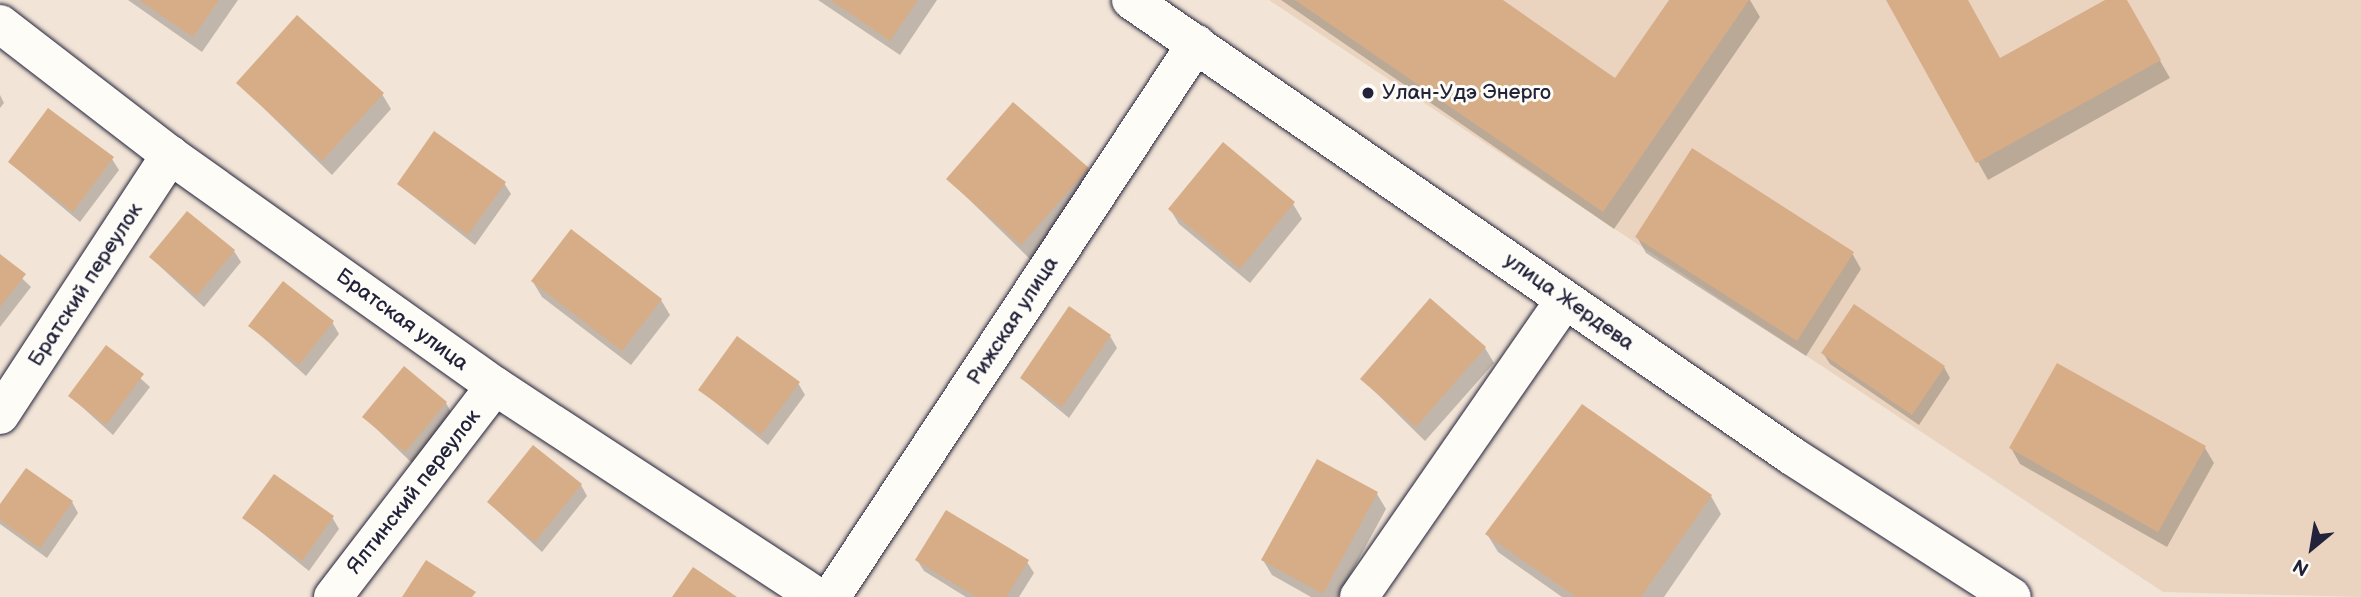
<!DOCTYPE html>
<html>
<head>
<meta charset="utf-8">
<style>
  body { margin:0 }
  #map { position:relative; width:2361px; height:597px; overflow:hidden; background:#f2e4d6; font-family:"Balsamiq Sans",sans-serif }
  div>[style] { position:absolute }
  [style*='--x'] { left:calc(var(--x)*1px); top:calc(var(--y)*1px); width:calc(var(--w)*1px); rotate:calc(var(--a)*1deg) }
  .built>* { inset:0; background:#ead4bf }
  .shadow>* { inset:0; background:#0003 }
  .building>* { inset:0; background:#d7ad88 }
  .roads { filter:drop-shadow(0 0 2px #22223b) drop-shadow(0 0 2px #22223b) }
  .minor>* { height:38px; margin:-19px; padding:0 19px; transform-origin:19px; border-radius:19px; background:#fdfcf7 }
  .major>* { height:38px; margin:-19px; padding:0 19px; transform-origin:19px; border-radius:19px; background:#fdfcf7 }
  .dots>* { width:19px; height:19px; translate:-50% -50%; box-sizing:border-box; border:4px solid #fdfcf7; border-radius:50% }
  span { translate:-50% -50%; white-space:nowrap; text-align:center; line-height:1.15; -webkit-text-stroke:6px #fdfcf7; paint-order:stroke }
  .poi-label { font-size:21px; color:#22223b }
  .left { translate:0 -50%; text-align:left }
  .street-label { font-size:21px; color:#22223b }
  .north { position:absolute; left:2277px; top:513px; width:70px; height:70px; -webkit-text-stroke:5px #fdfcf7; paint-order:stroke; rotate:210deg; font-size:19px; font-weight:700; line-height:28px; text-align:center; color:#22223b }
  .north::after { content:''; display:block; margin:auto; width:24px; height:32px; background:#22223b; clip-path:polygon(50% 0,100% 100%,50% 72%,0 100%) }
</style>
</head>
<body>
<div id="map">
  <div class="built">
    <i style="clip-path:polygon(1269px 0,2361px 0,2361px 597px,2163px 592px)"></i>
  </div>
  <div class="shadow">
    <i style="clip-path:polygon(128px 0,238px 0,202px 52px)"></i>
    <i style="clip-path:polygon(818px 0,937px 0,900px 55px)"></i>
    <i style="clip-path:polygon(1281px 0,1500px 0,1616px 80px,1671px 0,1750px 0,1760px 17px,1614px 229px)"></i>
    <i style="clip-path:polygon(1888px 0,1966px 0,2000px 60px,2109px 0,2125px 0,2170px 78px,1988px 180px)"></i>
    <i style="clip-path:polygon(238px 83px,382px 94px,391px 109px,332px 175px)"></i>
    <i style="clip-path:polygon(0 95px,4px 103px,0 108px)"></i>
    <i style="clip-path:polygon(112px 159px,119px 170px,80px 222px,10px 163px)"></i>
    <i style="clip-path:polygon(1088px 169px,1097px 185px,1031px 260px,948px 179px)"></i>
    <i style="clip-path:polygon(504px 183px,511px 194px,475px 245px,399px 185px)"></i>
    <i style="clip-path:polygon(1293px 204px,1302px 219px,1250px 283px,1179px 224px,1170px 209px)"></i>
    <i style="clip-path:polygon(1637px 237px,1852px 253px,1861px 269px,1806px 356px,1646px 253px)"></i>
    <i style="clip-path:polygon(234px 251px,241px 262px,204px 307px,151px 258px)"></i>
    <i style="clip-path:polygon(0 257px,31px 287px,0 327px)"></i>
    <i style="clip-path:polygon(533px 282px,661px 300px,670px 315px,631px 365px,542px 297px)"></i>
    <i style="clip-path:polygon(332px 322px,339px 334px,306px 376px,250px 326px)"></i>
    <i style="clip-path:polygon(1110px 336px,1117px 348px,1069px 418px,1022px 379px)"></i>
    <i style="clip-path:polygon(107px 348px,150px 387px,113px 435px,70px 396px)"></i>
    <i style="clip-path:polygon(1485px 348px,1494px 363px,1425px 441px,1362px 379px)"></i>
    <i style="clip-path:polygon(1823px 353px,1944px 367px,1950px 378px,1919px 425px,1830px 364px)"></i>
    <i style="clip-path:polygon(798px 383px,805px 395px,768px 445px,700px 390px)"></i>
    <i style="clip-path:polygon(446px 403px,452px 414px,412px 463px,364px 417px)"></i>
    <i style="clip-path:polygon(2011px 448px,2205px 448px,2214px 463px,2167px 547px,2020px 464px)"></i>
    <i style="clip-path:polygon(1318px 461px,1377px 494px,1386px 509px,1338px 597px,1311px 597px,1272px 575px,1263px 560px)"></i>
    <i style="clip-path:polygon(581px 485px,587px 496px,542px 552px,489px 503px)"></i>
    <i style="clip-path:polygon(1711px 496px,1721px 514px,1664px 597px,1562px 597px,1498px 552px,1487px 534px)"></i>
    <i style="clip-path:polygon(72px 502px,78px 513px,47px 558px,0 524px,0 508px)"></i>
    <i style="clip-path:polygon(332px 517px,339px 529px,309px 571px,244px 518px)"></i>
    <i style="clip-path:polygon(917px 560px,1027px 562px,1034px 573px,1019px 597px,966px 597px,924px 571px)"></i>
  </div>
  <div class="building">
    <i style="clip-path:polygon(139px 0,219px 0,193px 37px)"></i>
    <i style="clip-path:polygon(830px 0,918px 0,890px 41px)"></i>
    <i style="clip-path:polygon(1295px 0,1503px 0,1615px 78px,1669px 0,1749px 0,1603px 212px)"></i>
    <i style="clip-path:polygon(1886px 0,1968px 0,2000px 58px,2105px 0,2127px 0,2161px 60px,1976px 163px)"></i>
    <i style="clip-path:polygon(297px 15px,384px 93px,322px 161px,236px 83px)"></i>
    <i style="clip-path:polygon(1013px 102px,1089px 168px,1021px 245px,946px 179px)"></i>
    <i style="clip-path:polygon(48px 108px,114px 157px,73px 212px,8px 162px)"></i>
    <i style="clip-path:polygon(434px 131px,506px 182px,468px 235px,397px 184px)"></i>
    <i style="clip-path:polygon(1223px 142px,1295px 202px,1240px 269px,1168px 209px)"></i>
    <i style="clip-path:polygon(1692px 148px,1854px 252px,1797px 341px,1635px 237px)"></i>
    <i style="clip-path:polygon(187px 211px,235px 250px,197px 296px,149px 257px)"></i>
    <i style="clip-path:polygon(571px 229px,662px 299px,622px 351px,531px 281px)"></i>
    <i style="clip-path:polygon(0 254px,26px 274px,0 307px)"></i>
    <i style="clip-path:polygon(283px 281px,334px 321px,299px 365px,248px 326px)"></i>
    <i style="clip-path:polygon(1430px 298px,1486px 347px,1416px 427px,1360px 379px)"></i>
    <i style="clip-path:polygon(1854px 304px,1945px 366px,1912px 415px,1821px 353px)"></i>
    <i style="clip-path:polygon(1069px 306px,1111px 335px,1062px 407px,1020px 378px)"></i>
    <i style="clip-path:polygon(737px 336px,800px 382px,761px 435px,698px 390px)"></i>
    <i style="clip-path:polygon(106px 345px,144px 374px,106px 425px,68px 396px)"></i>
    <i style="clip-path:polygon(2057px 363px,2206px 446px,2158px 532px,2009px 448px)"></i>
    <i style="clip-path:polygon(404px 366px,447px 402px,405px 452px,362px 417px)"></i>
    <i style="clip-path:polygon(1582px 404px,1712px 495px,1641px 597px,1576px 597px,1485px 534px)"></i>
    <i style="clip-path:polygon(533px 445px,582px 484px,535px 542px,487px 502px)"></i>
    <i style="clip-path:polygon(1317px 459px,1378px 492px,1323px 594px,1261px 560px)"></i>
    <i style="clip-path:polygon(26px 468px,73px 501px,40px 548px,0 520px,0 504px)"></i>
    <i style="clip-path:polygon(274px 474px,334px 516px,302px 561px,242px 518px)"></i>
    <i style="clip-path:polygon(946px 510px,1029px 560px,1006px 597px,976px 597px,915px 560px)"></i>
    <i style="clip-path:polygon(426px 560px,476px 592px,472px 597px,402px 597px)"></i>
    <i style="clip-path:polygon(693px 567px,737px 597px,672px 597px)"></i>
  </div>
  <div class="roads">
    <div class="minor">
      <i style="--x:0;--y:24;--w:215;--a:37.6"></i>
      <i style="--x:170;--y:155;--w:399;--a:35.4"></i>
      <i style="--x:495;--y:386;--w:385;--a:33.2"></i>
      <i style="--x:0;--y:415;--w:311;--a:-56.8"></i>
      <i style="--x:333;--y:597;--w:266;--a:-52.5"></i>
      <i style="--x:831;--y:597;--w:663;--a:-56.57"></i>
      <i style="--x:1359;--y:597;--w:361;--a:-55.3"></i>
    </div>
    <div class="major">
      <i style="--x:1131;--y:0;--w:803;--a:34.6"></i>
      <i style="--x:1792;--y:456;--w:261;--a:32.7"></i>
    </div>
  </div>
  <div class="dots">
    <i style="left:1368px;top:93px;background:#22223b"></i>
  </div>
  <div class="poi-label">
    <span class="left" style="left:1382px;top:93px">Улан-Удэ Энерго</span>
  </div>
  <div class="street-label">
    <span style="left:86px;top:285px;rotate:-57deg">Братский переулок</span>
    <span style="left:1569px;top:302px;rotate:35deg">улица Жердева</span>
    <span style="left:402px;top:320px;rotate:36deg">Братская улица</span>
    <span style="left:1013px;top:321px;rotate:-57deg">Рижская улица</span>
    <span style="left:414px;top:492px;rotate:-52deg">Ялтинский переулок</span>
  </div>
  <div class="north">N</div>
</div>
</body>
</html>
